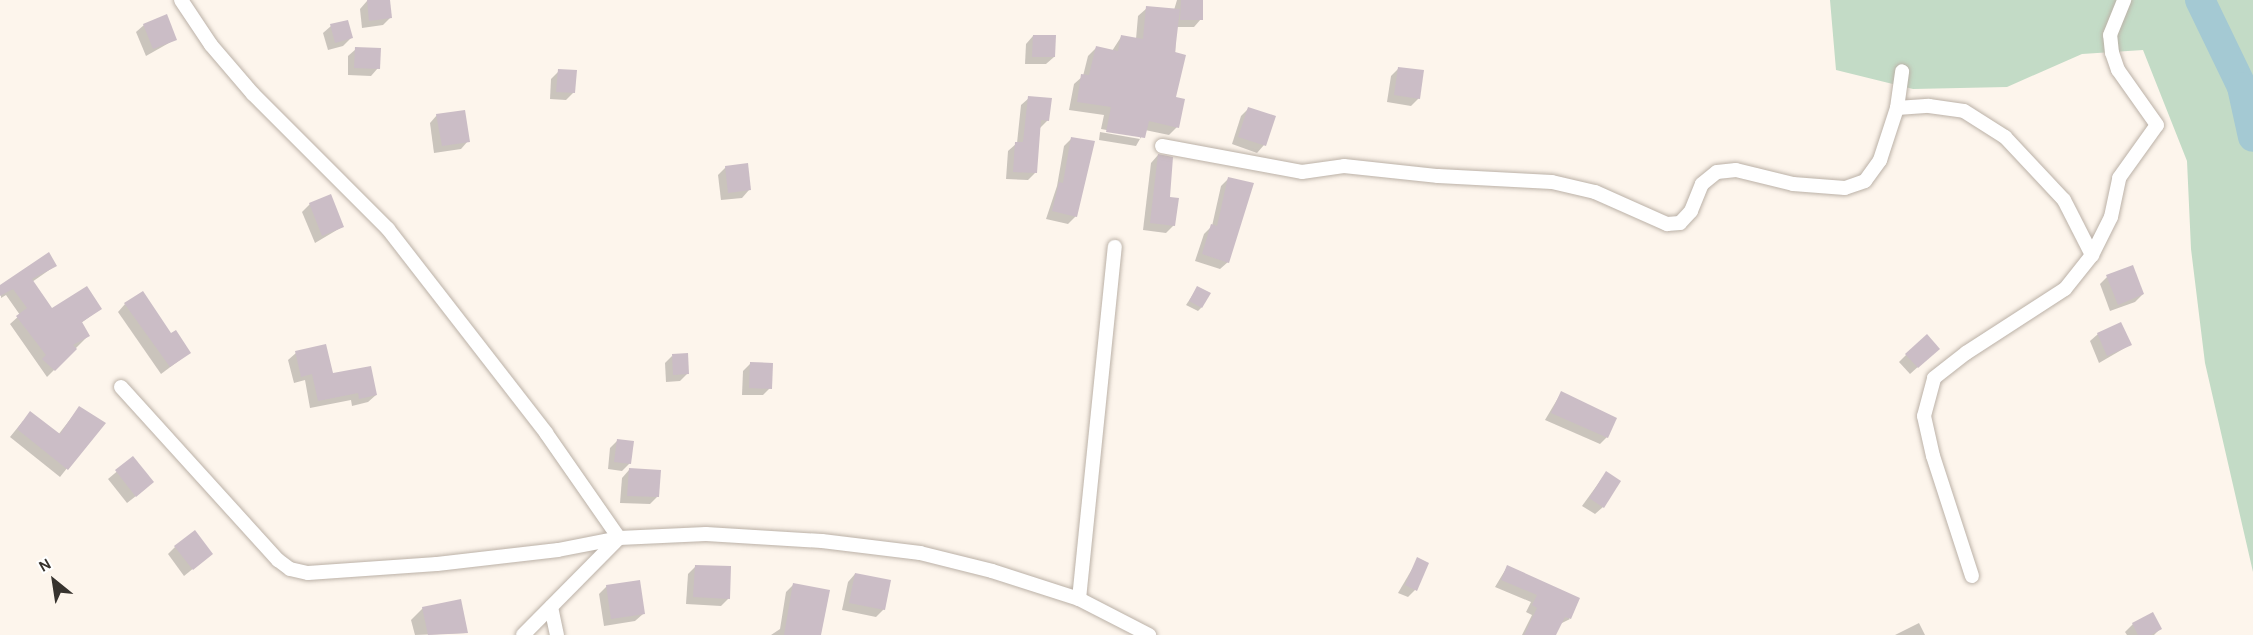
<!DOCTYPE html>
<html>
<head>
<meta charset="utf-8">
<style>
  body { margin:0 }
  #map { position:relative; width:2253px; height:635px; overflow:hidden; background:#fdf5ec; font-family:Karla,sans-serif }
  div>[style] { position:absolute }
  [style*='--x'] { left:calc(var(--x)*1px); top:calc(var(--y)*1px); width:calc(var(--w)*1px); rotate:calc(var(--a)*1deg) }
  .green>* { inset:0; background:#c3dbc6 }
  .shadow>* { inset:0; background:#0003 }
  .river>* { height:30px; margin:-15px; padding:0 15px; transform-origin:15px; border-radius:15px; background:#a4c9d3 }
  .building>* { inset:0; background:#cbbdc6 }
  .roads { filter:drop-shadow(0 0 2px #bbb1a7) drop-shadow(0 0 2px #bbb1a7) }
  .street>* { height:14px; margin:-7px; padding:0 7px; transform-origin:7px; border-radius:7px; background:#fff }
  span { translate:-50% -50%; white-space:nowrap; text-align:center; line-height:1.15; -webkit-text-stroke:6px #fff; paint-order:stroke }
  .north { position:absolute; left:24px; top:551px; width:60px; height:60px; -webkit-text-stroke:4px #fff; paint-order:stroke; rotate:330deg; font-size:16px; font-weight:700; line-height:24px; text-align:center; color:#37332e }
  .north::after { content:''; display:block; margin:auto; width:21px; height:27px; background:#37332e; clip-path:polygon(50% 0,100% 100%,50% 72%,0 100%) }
</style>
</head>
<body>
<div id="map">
  <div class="green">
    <i style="clip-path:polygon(1830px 0,2253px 0,2253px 572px,2205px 363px,2191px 249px,2187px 161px,2143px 50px,2082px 54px,2007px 87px,1913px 89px,1836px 70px)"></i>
  </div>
  <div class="shadow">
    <i style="clip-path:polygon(388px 0,390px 18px,383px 25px,362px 28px,360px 9px,367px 1px)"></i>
    <i style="clip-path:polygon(1177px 0,1202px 0,1201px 19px,1194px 27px,1176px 27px,1174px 98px,1177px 127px,1169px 135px,1145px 130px,1136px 146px,1099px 140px,1100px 132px,1140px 139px,1140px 136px,1101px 129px,1104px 115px,1069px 110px,1074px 84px,1083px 76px,1088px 56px,1096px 48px,1112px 51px,1121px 37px,1136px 39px,1138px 16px,1147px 8px,1174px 10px)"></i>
    <i style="clip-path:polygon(144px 25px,176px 39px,146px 56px,136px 32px)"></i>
    <i style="clip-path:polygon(331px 26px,351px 38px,343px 46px,328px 50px,323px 33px)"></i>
    <i style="clip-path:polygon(1033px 36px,1054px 57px,1046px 64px,1025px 64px,1026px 44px)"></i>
    <i style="clip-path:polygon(356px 49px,378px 68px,371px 76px,348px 75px,348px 56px)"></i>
    <i style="clip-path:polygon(1398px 69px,1419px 98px,1411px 106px,1387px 102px,1391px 76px)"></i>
    <i style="clip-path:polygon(559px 71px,574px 92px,566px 100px,550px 99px,551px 79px)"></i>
    <i style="clip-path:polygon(1029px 98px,1048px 120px,1040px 128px,1035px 173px,1028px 180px,1006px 179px,1008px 151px,1017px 143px,1021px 105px)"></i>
    <i style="clip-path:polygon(1249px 108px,1264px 145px,1257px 153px,1232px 144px,1241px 116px)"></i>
    <i style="clip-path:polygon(437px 115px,468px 141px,461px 149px,434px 153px,430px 123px)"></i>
    <i style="clip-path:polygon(1071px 139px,1076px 216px,1068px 224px,1046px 219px,1057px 186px,1064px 146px)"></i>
    <i style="clip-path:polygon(1158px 155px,1174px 225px,1166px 233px,1143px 230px,1151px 163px)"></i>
    <i style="clip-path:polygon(726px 167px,749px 190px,742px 198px,721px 200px,718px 175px)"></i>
    <i style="clip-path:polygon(1228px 179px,1228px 262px,1220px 269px,1195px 261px,1204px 234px,1212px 226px,1221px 186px)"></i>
    <i style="clip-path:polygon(310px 204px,342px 227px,315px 243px,302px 212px)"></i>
    <i style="clip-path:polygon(55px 266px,32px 282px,52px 310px,100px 309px,81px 323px,88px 336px,47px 377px,10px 324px,20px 315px,6px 295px,1px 298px,1px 289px)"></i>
    <i style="clip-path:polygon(2107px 277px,2143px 294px,2135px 302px,2110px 311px,2100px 284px)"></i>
    <i style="clip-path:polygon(1198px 287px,1201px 308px,1198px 311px,1186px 305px)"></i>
    <i style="clip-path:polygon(125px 304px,171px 335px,189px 353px,161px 374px,118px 312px)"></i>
    <i style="clip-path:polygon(2098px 334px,2130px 345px,2099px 363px,2090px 341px)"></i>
    <i style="clip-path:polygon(296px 353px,332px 375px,376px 395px,368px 402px,352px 406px,351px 400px,310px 408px,305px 380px,294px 383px,288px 360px)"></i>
    <i style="clip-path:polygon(1906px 355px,1930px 356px,1910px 374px,1899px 362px)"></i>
    <i style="clip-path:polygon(672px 356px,688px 373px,680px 381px,666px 382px,665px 363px)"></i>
    <i style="clip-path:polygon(751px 363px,770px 388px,763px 395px,742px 395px,743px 371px)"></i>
    <i style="clip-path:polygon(1561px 393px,1607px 437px,1600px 444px,1545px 420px)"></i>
    <i style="clip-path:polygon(79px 408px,103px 423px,60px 477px,10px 437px,23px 421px,58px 435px)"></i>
    <i style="clip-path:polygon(618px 440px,630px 463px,622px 471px,608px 469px,610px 448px)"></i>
    <i style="clip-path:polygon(133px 458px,145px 489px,127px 503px,108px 479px)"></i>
    <i style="clip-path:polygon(629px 470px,657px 497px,650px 504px,620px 503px,622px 478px)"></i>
    <i style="clip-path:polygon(1606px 473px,1603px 507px,1595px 514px,1582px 506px)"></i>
    <i style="clip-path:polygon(175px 547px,211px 554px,184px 576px,168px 554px)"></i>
    <i style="clip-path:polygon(1418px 559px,1415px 590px,1408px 597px,1398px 593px)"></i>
    <i style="clip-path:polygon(695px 567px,729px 598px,721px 606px,686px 604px,688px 574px)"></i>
    <i style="clip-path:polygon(1507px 567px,1570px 619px,1560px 624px,1555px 635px,1522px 635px,1532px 615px,1526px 612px,1531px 602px,1495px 587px)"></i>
    <i style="clip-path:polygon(855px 574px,884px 609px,876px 617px,842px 610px,848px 582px)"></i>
    <i style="clip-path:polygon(793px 585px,820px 635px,771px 635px,780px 629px,786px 592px)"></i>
    <i style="clip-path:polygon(607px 586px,643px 614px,635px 621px,604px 626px,599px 594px)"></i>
    <i style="clip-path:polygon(423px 608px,466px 633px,415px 635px,411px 620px)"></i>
    <i style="clip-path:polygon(1919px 623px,1925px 635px,1895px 635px)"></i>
    <i style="clip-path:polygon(2133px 624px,2160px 629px,2154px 635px,2127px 635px,2125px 632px)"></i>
  </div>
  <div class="river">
    <i style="--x:2200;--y:0;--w:97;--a:64.2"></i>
    <i style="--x:2242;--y:87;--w:51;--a:77.6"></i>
  </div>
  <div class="building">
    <i style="clip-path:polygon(367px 0,390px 0,392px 18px,369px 21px)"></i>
    <i style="clip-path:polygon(1181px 0,1203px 0,1203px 20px,1180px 20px)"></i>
    <i style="clip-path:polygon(1146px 6px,1180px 9px,1175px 52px,1186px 55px,1176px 97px,1185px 99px,1179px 128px,1149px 121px,1145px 138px,1106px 132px,1111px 107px,1077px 102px,1081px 74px,1089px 75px,1096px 46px,1118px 51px,1121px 35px,1143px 39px)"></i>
    <i style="clip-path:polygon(167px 14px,177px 40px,153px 49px,143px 24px)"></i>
    <i style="clip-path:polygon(348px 20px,353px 38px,335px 43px,330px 24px)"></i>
    <i style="clip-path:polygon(1033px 35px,1056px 35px,1055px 57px,1032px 57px)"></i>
    <i style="clip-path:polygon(355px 47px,381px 48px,380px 69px,354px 68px)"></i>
    <i style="clip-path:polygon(1398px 67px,1424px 70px,1420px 99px,1394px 95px)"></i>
    <i style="clip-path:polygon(558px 69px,577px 70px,575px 93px,556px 92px)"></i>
    <i style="clip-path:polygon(1028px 96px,1052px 98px,1049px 121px,1041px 120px,1037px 173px,1013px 172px,1015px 142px,1023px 142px)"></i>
    <i style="clip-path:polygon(1248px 107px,1276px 116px,1266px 146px,1238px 137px)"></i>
    <i style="clip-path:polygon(465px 110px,470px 142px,442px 146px,436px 114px)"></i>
    <i style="clip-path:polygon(1071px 137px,1095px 141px,1077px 217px,1052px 211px,1059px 182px,1063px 183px)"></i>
    <i style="clip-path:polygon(1158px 154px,1173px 157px,1170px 197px,1179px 198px,1175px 226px,1150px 223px)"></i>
    <i style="clip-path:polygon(748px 163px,751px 190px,728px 193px,725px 166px)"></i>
    <i style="clip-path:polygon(1228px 177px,1254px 183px,1229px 263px,1202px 254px,1211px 224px,1217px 226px)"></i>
    <i style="clip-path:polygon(331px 194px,344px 227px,322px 236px,309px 203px)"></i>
    <i style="clip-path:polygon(49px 252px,57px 266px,32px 279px,52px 308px,87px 286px,102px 309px,82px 322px,90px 336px,73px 345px,77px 349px,55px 371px,42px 359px,46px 355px,16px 316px,27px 308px,13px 289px,0 296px,0 285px)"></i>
    <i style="clip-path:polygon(2133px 265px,2144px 294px,2118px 305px,2106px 275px)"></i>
    <i style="clip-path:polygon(1197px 286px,1211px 293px,1202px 308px,1189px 301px)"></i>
    <i style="clip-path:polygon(143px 291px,171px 333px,176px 330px,191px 353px,170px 367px,124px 303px)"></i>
    <i style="clip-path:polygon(2121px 322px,2132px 345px,2107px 356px,2097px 333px)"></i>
    <i style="clip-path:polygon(1927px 334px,1940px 349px,1918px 368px,1905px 354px)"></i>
    <i style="clip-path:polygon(326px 344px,333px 373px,371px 366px,377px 395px,359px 399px,358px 393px,318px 401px,312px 374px,301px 377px,295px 351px)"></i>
    <i style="clip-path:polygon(688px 353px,689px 374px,673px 375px,672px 354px)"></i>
    <i style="clip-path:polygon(750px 362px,773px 363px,772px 389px,749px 388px)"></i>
    <i style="clip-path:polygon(1561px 391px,1617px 418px,1608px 438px,1551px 413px)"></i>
    <i style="clip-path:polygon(79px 406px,106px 423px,68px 470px,17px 429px,30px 411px,60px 434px)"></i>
    <i style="clip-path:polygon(617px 439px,634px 441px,631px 464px,614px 462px)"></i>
    <i style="clip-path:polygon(133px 456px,154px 482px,136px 497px,115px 470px)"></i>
    <i style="clip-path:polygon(629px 468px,661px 470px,659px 497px,627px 496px)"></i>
    <i style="clip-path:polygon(1606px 471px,1621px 481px,1604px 508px,1589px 498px)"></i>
    <i style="clip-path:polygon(195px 530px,213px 554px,193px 570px,174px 546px)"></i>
    <i style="clip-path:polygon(1417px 557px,1429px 563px,1417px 591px,1405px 585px)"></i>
    <i style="clip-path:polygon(695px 565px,731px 566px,730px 599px,693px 597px)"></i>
    <i style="clip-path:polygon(1507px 565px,1580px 598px,1571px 619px,1565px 617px,1556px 635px,1524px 635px,1537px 608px,1532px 605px,1537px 595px,1501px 580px)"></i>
    <i style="clip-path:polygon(855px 573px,891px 580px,885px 610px,849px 603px)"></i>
    <i style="clip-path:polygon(640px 580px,645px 614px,611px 619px,606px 585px)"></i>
    <i style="clip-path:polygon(793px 583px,830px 590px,821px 635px,784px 635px)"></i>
    <i style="clip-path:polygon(461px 599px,468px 633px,428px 635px,422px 607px)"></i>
    <i style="clip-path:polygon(2153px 612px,2162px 629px,2151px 635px,2138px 635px,2132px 623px)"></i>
  </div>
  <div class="roads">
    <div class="street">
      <i style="--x:181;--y:0;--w:54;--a:56.3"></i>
      <i style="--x:211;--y:45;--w:65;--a:49.4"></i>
      <i style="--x:253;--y:94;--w:191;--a:45"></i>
      <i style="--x:388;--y:229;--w:258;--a:52.2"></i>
      <i style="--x:546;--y:433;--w:128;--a:55.2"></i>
      <i style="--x:1897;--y:108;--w:32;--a:-4"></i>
      <i style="--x:1929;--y:106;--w:35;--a:8"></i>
      <i style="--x:1964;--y:111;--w:49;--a:32.4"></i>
      <i style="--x:2005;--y:137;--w:86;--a:46.9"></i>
      <i style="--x:2064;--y:200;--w:62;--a:63"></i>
      <i style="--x:1162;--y:146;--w:142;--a:10.5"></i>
      <i style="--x:1302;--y:172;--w:42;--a:-8.1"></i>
      <i style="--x:1344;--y:166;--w:95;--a:6.1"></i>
      <i style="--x:1438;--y:176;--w:114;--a:3"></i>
      <i style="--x:1552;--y:182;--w:44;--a:13.1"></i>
      <i style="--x:1595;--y:192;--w:79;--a:24"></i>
      <i style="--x:1667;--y:224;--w:13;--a:-4"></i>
      <i style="--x:1680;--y:223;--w:16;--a:-47"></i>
      <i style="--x:1691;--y:211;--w:29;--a:-68"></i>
      <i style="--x:1702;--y:184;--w:19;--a:-39"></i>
      <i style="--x:1717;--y:172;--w:19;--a:-6"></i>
      <i style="--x:1736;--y:170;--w:59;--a:13.8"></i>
      <i style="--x:1793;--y:184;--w:52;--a:4.4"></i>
      <i style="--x:1845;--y:188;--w:21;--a:-19"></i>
      <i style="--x:1865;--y:181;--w:26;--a:-54"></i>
      <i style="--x:1880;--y:160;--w:55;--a:-71.9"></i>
      <i style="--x:1897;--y:108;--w:37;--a:-82"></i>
      <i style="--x:121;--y:387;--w:234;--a:47.8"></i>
      <i style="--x:278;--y:560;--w:15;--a:37"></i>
      <i style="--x:290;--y:569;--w:18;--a:13"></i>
      <i style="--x:308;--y:573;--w:129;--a:-4"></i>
      <i style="--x:437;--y:564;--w:122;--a:-6.6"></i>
      <i style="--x:558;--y:550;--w:62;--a:-11.1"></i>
      <i style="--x:619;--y:538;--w:87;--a:-2.6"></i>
      <i style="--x:706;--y:534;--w:116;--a:3.5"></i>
      <i style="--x:822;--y:541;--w:99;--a:7"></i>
      <i style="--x:920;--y:553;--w:74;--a:14"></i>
      <i style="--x:992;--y:571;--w:91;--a:17.8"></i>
      <i style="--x:1079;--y:599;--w:79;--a:27.2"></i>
      <i style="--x:1972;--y:576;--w:126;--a:-108"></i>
      <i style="--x:1933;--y:456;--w:41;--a:-102.7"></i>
      <i style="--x:1924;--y:416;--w:39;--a:-75"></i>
      <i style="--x:1934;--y:378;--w:41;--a:-38"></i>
      <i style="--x:1966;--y:353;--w:118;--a:-32.9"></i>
      <i style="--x:2065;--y:289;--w:43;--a:-51.5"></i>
      <i style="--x:2092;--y:255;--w:42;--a:-63.4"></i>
      <i style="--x:2111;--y:217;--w:40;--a:-78"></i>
      <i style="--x:2119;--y:178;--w:65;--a:-54.4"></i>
      <i style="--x:2157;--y:125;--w:67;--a:-125.3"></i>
      <i style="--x:2118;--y:70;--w:18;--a:-109"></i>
      <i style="--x:2112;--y:53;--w:18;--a:-96"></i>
      <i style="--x:2110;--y:35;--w:38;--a:-68"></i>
      <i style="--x:1079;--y:599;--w:354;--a:-84.2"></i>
      <i style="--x:551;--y:607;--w:29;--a:78"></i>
      <i style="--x:523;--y:635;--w:136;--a:-45.3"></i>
    </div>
  </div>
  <div class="north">N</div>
</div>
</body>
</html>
